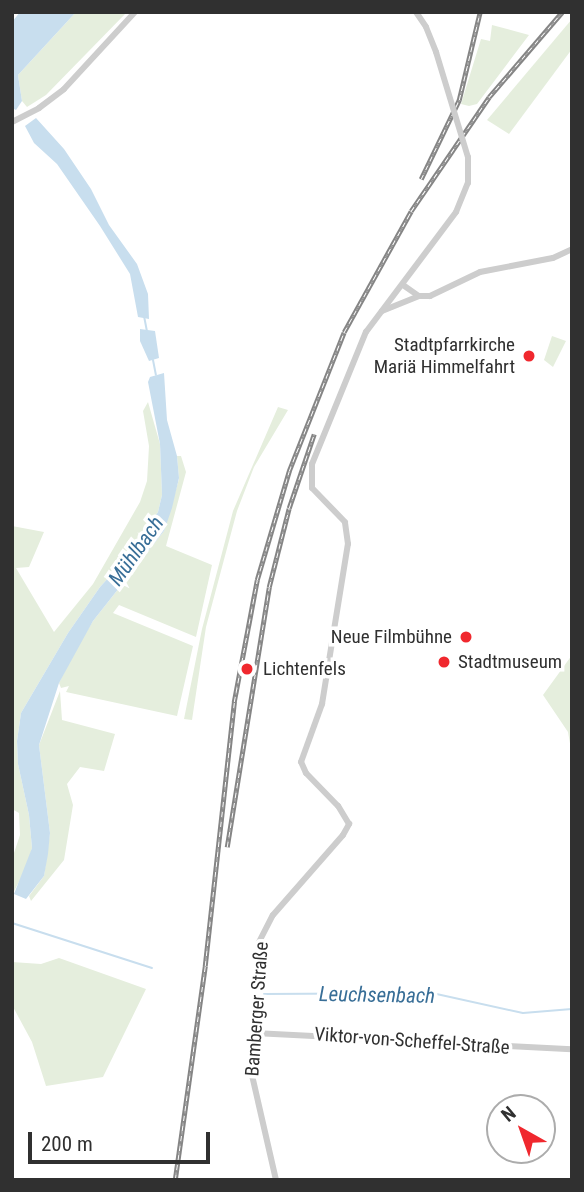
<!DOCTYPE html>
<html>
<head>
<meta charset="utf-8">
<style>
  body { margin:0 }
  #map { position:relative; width:584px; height:1192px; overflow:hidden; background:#fff; font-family:"Roboto Condensed",sans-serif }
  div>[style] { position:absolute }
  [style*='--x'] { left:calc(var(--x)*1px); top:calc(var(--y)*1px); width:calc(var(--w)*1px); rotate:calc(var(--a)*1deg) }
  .green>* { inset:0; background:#e5eedd }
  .water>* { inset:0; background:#c8deee }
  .stream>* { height:2px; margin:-1px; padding:0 1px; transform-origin:1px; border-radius:1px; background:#c8deee }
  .tertiary>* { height:6px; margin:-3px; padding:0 3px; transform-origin:3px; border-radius:3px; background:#cdcdcd }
  .rail>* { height:4.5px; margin-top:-2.25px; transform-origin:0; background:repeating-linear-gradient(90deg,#fff 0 5px,#858585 0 10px); box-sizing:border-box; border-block:2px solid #858585 }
  .tertiary-bridge>* { height:6px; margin:-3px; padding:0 3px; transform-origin:3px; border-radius:3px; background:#cdcdcd }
  .dots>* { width:19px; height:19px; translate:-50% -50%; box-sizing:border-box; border:4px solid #fff; border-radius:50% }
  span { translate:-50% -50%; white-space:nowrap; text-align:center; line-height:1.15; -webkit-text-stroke:7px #fff; paint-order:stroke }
  .poi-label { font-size:19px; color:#303030 }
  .right { translate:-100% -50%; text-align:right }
  .left { translate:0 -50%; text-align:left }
  .street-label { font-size:19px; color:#303030 }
  .water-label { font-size:21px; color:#386e97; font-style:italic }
  .frame { position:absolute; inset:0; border:14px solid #303030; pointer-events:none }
  .north { position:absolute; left:486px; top:1094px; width:70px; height:70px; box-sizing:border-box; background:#fff; border:2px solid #acacac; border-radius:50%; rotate:320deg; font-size:19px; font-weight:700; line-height:28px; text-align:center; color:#303030 }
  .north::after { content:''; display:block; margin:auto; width:24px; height:32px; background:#f0282e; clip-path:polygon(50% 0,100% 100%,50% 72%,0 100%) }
  .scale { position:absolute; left:28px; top:1132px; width:182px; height:32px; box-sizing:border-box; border:4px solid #303030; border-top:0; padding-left:9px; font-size:21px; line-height:24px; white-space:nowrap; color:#303030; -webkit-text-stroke:5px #fff; paint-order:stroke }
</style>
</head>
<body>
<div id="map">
  <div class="green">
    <i style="clip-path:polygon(76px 12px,127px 12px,46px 95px,27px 107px,22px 101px,18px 75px)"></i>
    <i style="clip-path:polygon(572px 19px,572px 49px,509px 134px,487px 120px)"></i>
    <i style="clip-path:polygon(492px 25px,529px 35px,477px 104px,469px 106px,461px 104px,481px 39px,490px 41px)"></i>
    <i style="clip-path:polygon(552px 336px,566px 341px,553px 367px,544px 360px)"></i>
    <i style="clip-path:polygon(148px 402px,160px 444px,162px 495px,158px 512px,130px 554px,100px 587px,68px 633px,21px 713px,17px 741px,18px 764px,29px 815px,32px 848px,27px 867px,13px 893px,12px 859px,20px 835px,19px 813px,12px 809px,12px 526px,44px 532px,29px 567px,16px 568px,54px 632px,93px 584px,140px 502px,147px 481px,149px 446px,143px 411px)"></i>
    <i style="clip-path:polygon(278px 407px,288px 410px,254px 467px,237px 511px,206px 627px,192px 720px,184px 719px,202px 629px,233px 511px)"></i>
    <i style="clip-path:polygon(177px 456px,181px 456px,186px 472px,166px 546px,212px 565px,196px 637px,119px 605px,113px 613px,193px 646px,177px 716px,66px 692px,69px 686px,61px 688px,59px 683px,74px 652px,93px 621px,164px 531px,179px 479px)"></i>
    <i style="clip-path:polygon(572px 655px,572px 755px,568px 732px,543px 695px)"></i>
    <i style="clip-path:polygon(60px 691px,62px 720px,115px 734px,104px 771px,80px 767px,67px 784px,73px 805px,64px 860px,31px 901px,29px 896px,44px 876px,50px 833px,39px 745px)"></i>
    <i style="clip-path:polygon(59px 958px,146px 989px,103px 1077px,46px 1086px,32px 1042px,12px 1005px,12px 962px,41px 964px)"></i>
  </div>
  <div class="water">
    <i style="clip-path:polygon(20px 12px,76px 12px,18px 75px,22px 101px,16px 110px,12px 108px,12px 22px)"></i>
    <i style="clip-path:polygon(36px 118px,64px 149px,91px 189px,109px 225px,137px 264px,148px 294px,149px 319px,138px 317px,130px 274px,100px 226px,57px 164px,34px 143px,25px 126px)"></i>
    <i style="clip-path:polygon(140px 329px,155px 331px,159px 358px,149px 361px,140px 341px)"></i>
    <i style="clip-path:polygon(164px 373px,167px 420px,177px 456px,179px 478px,172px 508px,164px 531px,93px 621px,59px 683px,39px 745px,50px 833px,48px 854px,44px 876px,26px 899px,14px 894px,32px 848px,29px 815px,18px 764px,17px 741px,21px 713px,68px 633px,100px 587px,130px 554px,158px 512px,162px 495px,160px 444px,148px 382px,150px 377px)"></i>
  </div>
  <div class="stream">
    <i style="--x:144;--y:316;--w:15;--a:79"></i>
    <i style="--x:153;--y:360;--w:15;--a:79"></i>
    <i style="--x:12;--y:923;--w:147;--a:17.8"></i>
    <i style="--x:264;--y:994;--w:168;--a:-0.3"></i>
    <i style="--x:432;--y:993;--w:93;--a:12.4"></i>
    <i style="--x:523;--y:1013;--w:49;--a:-4.7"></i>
  </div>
  <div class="tertiary">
    <i style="--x:416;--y:12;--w:18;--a:56"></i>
    <i style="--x:426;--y:27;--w:27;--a:68"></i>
    <i style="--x:12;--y:122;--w:30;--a:-27"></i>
    <i style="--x:39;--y:108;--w:31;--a:-37"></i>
    <i style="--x:64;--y:89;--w:105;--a:-47.3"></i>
    <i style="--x:403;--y:285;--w:19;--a:35"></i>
    <i style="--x:419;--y:296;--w:11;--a:0"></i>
    <i style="--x:430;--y:296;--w:55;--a:-25.6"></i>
    <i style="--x:480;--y:272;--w:74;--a:-10.9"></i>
    <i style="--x:553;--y:258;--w:21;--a:-25"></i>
    <i style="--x:382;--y:311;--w:40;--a:-22"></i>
    <i style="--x:252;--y:1033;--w:320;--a:2.9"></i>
    <i style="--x:276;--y:1180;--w:112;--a:-102.9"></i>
    <i style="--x:251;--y:1071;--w:129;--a:-86.5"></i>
    <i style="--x:259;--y:942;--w:30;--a:-63"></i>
    <i style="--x:273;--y:915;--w:106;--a:-48.8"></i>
    <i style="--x:343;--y:835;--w:13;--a:-61"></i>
    <i style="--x:349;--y:824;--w:21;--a:-121"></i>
    <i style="--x:338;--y:806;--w:46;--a:-134.1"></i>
    <i style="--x:306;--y:773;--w:12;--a:-114"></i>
    <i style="--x:301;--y:762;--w:62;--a:-70.1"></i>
    <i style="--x:322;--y:704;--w:162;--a:-80.8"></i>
    <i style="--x:348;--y:544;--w:22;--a:-98"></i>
    <i style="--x:345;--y:522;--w:47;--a:-134.1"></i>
    <i style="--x:312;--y:488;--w:24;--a:-90"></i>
    <i style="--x:312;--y:464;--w:143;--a:-67.8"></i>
    <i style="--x:366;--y:332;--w:150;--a:-53.1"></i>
    <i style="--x:456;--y:212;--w:31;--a:-68"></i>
  </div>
  <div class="rail">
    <i style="--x:421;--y:179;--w:88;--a:-64.3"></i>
    <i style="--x:459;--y:100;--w:90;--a:-76.6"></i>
    <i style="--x:227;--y:847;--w:263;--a:-80.8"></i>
    <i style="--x:269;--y:587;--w:81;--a:-75.8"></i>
    <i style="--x:289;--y:508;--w:78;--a:-71.3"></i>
    <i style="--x:175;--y:1180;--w:216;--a:-82"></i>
    <i style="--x:205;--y:966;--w:266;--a:-83.7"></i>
    <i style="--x:234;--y:702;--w:124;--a:-79.3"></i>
    <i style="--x:257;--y:580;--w:114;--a:-73.6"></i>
    <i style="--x:289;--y:471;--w:149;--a:-68.4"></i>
    <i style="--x:344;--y:332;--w:138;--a:-61"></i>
    <i style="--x:411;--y:211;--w:138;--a:-55.6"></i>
    <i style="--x:489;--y:97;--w:112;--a:-49.3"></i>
  </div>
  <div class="tertiary-bridge">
    <i style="--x:436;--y:52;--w:110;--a:73.1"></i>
    <i style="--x:468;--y:157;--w:26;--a:90"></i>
  </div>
  <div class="dots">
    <i style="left:529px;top:356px;background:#f0282e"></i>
    <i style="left:466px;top:637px;background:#f0282e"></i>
    <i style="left:444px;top:662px;background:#f0282e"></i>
    <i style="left:247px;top:669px;background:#f0282e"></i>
  </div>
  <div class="poi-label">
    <span class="right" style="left:515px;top:356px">Stadtpfarrkirche<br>Mariä Himmelfahrt</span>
    <span class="right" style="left:452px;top:637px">Neue Filmbühne</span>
    <span class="left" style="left:458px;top:662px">Stadtmuseum</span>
    <span class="left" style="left:263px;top:669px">Lichtenfels</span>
  </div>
  <div class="street-label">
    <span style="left:257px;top:1009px;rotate:-86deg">Bamberger Straße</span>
    <span style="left:412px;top:1041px;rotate:4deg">Viktor-von-Scheffel-Straße</span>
  </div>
  <div class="water-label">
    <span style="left:136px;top:551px;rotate:-55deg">Mühlbach</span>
    <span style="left:377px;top:995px;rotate:1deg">Leuchsenbach</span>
  </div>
  <div class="frame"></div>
  <div class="north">N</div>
  <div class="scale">200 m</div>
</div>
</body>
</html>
